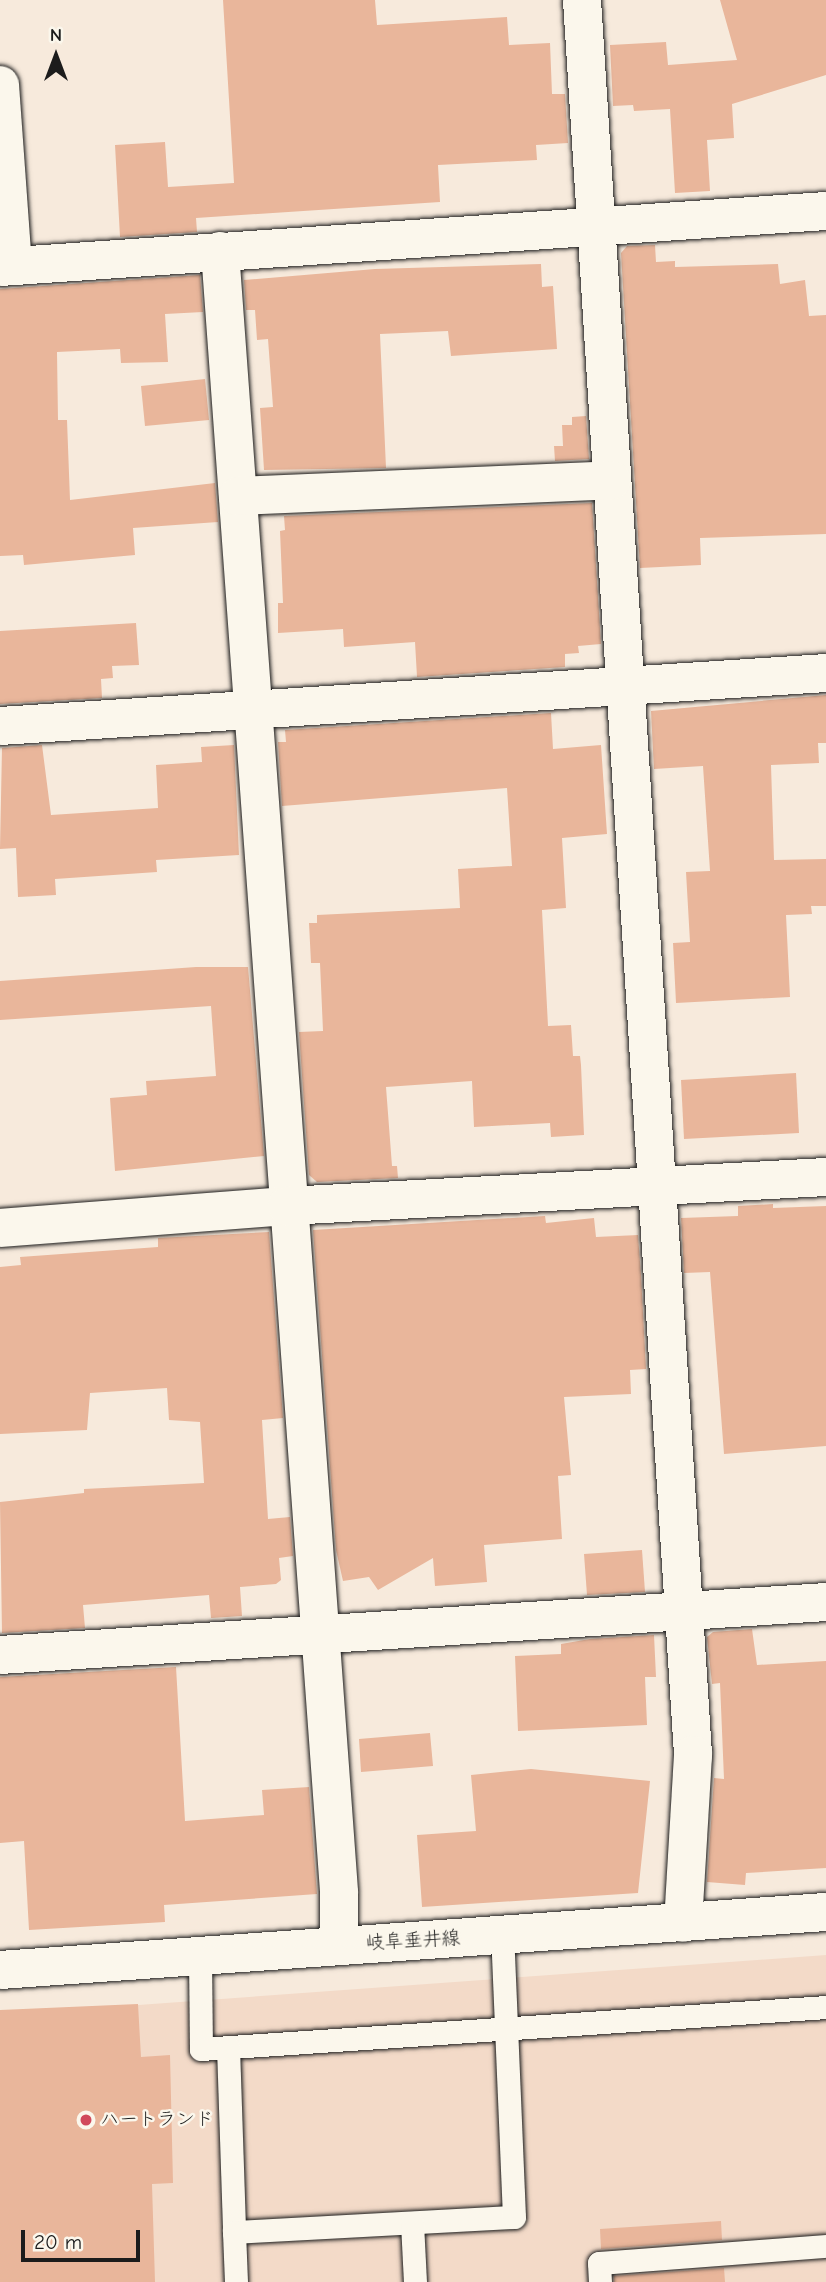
<!DOCTYPE html>
<html>
<head>
<meta charset="utf-8">
<style>
  body { margin:0 }
  #map { position:relative; width:826px; height:2282px; overflow:hidden; background:#f7eadc; font-family:"Comic Neue","Klee One",sans-serif }
  div>[style] { position:absolute }
  [style*='--x'] { left:calc(var(--x)*1px); top:calc(var(--y)*1px); width:calc(var(--w)*1px); rotate:calc(var(--a)*1deg) }
  .built>* { inset:0; background:#f3dac8 }
  .building>* { inset:0; background:#e9b69b }
  .roads { filter:drop-shadow(0 0 2px #1c1c1c) drop-shadow(0 0 2px #1c1c1c) }
  .service>* { height:23px; margin:-11.5px; padding:0 11.5px; transform-origin:11.5px; border-radius:11.5px; background:#fbf7ec }
  .minor>* { height:38px; margin:-19px; padding:0 19px; transform-origin:19px; border-radius:19px; background:#fbf7ec }
  .primary>* { height:38px; margin:-19px; padding:0 19px; transform-origin:19px; border-radius:19px; background:#fbf7ec }
  .dots>* { width:19px; height:19px; translate:-50% -50%; box-sizing:border-box; border:4px solid #fbf7ec; border-radius:50% }
  span { translate:-50% -50%; white-space:nowrap; text-align:center; line-height:1.15; -webkit-text-stroke:5px #fbf7ec; paint-order:stroke }
  .street-label { font-size:19px; color:#1c1c1c }
  .poi-label { font-size:19px; color:#1c1c1c }
  .left { translate:0 -50%; text-align:left }
  .north { position:absolute; left:21px; top:21px; width:70px; height:70px; -webkit-text-stroke:5px #fbf7ec; paint-order:stroke; rotate:0deg; font-size:19px; font-weight:700; line-height:28px; text-align:center; color:#1c1c1c }
  .north::after { content:''; display:block; margin:auto; width:24px; height:32px; background:#1c1c1c; clip-path:polygon(50% 0,100% 100%,50% 72%,0 100%) }
  .scale { position:absolute; left:21px; top:2230px; width:119px; height:32px; box-sizing:border-box; border:4px solid #1c1c1c; border-top:0; padding-left:9px; font-size:21px; line-height:24px; white-space:nowrap; color:#1c1c1c; -webkit-text-stroke:5px #fbf7ec; paint-order:stroke }
</style>
</head>
<body>
<div id="map">
  <div class="built">
    <i style="clip-path:polygon(826px 1955px,826px 2282px,0 2282px,0 2015px)"></i>
  </div>
  <div class="building">
    <i style="clip-path:polygon(223px 0,375px 0,377px 25px,507px 17px,509px 45px,550px 43px,552px 94px,565px 94px,568px 143px,536px 145px,537px 160px,438px 165px,440px 202px,196px 218px,197px 232px,120px 237px,115px 145px,165px 142px,168px 187px,234px 183px)"></i>
    <i style="clip-path:polygon(720px 0,826px 0,826px 75px,732px 104px,734px 138px,707px 140px,710px 191px,675px 193px,670px 109px,634px 111px,633px 105px,613px 106px,610px 45px,666px 42px,668px 65px,737px 60px)"></i>
    <i style="clip-path:polygon(655px 245px,656px 262px,675px 261px,675px 267px,778px 264px,780px 284px,805px 280px,809px 316px,826px 315px,826px 534px,700px 538px,701px 565px,640px 568px,621px 253px,627px 246px)"></i>
    <i style="clip-path:polygon(541px 264px,542px 287px,553px 286px,557px 349px,451px 356px,448px 331px,380px 334px,386px 468px,264px 470px,260px 408px,273px 407px,268px 339px,257px 340px,255px 310px,246px 310px,244px 280px,375px 269px)"></i>
    <i style="clip-path:polygon(200px 275px,203px 312px,165px 314px,168px 362px,121px 363px,120px 349px,57px 352px,58px 420px,67px 420px,70px 500px,215px 483px,218px 522px,133px 528px,135px 555px,24px 565px,23px 555px,0 556px,0 289px)"></i>
    <i style="clip-path:polygon(205px 379px,209px 420px,145px 426px,141px 386px)"></i>
    <i style="clip-path:polygon(586px 416px,589px 459px,555px 461px,554px 446px,563px 446px,562px 425px,572px 425px,572px 417px)"></i>
    <i style="clip-path:polygon(592px 503px,601px 644px,578px 646px,579px 653px,565px 654px,565px 667px,417px 677px,415px 642px,344px 647px,343px 629px,278px 633px,278px 603px,283px 603px,280px 531px,285px 530px,284px 516px)"></i>
    <i style="clip-path:polygon(136px 623px,139px 665px,112px 666px,113px 678px,101px 679px,102px 698px,0 704px,0 631px)"></i>
    <i style="clip-path:polygon(826px 695px,826px 743px,818px 743px,819px 763px,771px 765px,774px 860px,826px 859px,826px 906px,811px 906px,812px 914px,786px 915px,790px 997px,676px 1003px,673px 943px,690px 942px,686px 872px,710px 871px,703px 766px,654px 769px,651px 711px)"></i>
    <i style="clip-path:polygon(551px 713px,553px 749px,601px 745px,607px 834px,562px 838px,566px 908px,542px 910px,548px 1026px,571px 1025px,573px 1056px,580px 1056px,581px 1065px,584px 1135px,551px 1137px,550px 1123px,474px 1127px,472px 1081px,386px 1087px,392px 1166px,397px 1166px,398px 1178px,317px 1182px,309px 1175px,299px 1032px,323px 1031px,320px 963px,311px 963px,309px 923px,317px 923px,317px 915px,460px 908px,458px 869px,512px 866px,507px 788px,282px 806px,278px 742px,286px 742px,285px 730px)"></i>
    <i style="clip-path:polygon(42px 745px,51px 815px,158px 808px,156px 765px,202px 762px,201px 747px,234px 745px,239px 855px,156px 860px,157px 872px,55px 879px,56px 895px,18px 897px,16px 848px,0 849px,2px 748px)"></i>
    <i style="clip-path:polygon(196px 967px,248px 967px,264px 1156px,115px 1171px,110px 1098px,147px 1095px,146px 1081px,216px 1076px,211px 1006px,0 1020px,0 981px)"></i>
    <i style="clip-path:polygon(796px 1073px,799px 1133px,684px 1139px,681px 1080px)"></i>
    <i style="clip-path:polygon(773px 1204px,773px 1208px,826px 1206px,826px 1446px,724px 1454px,710px 1272px,684px 1273px,681px 1218px,738px 1216px,738px 1206px)"></i>
    <i style="clip-path:polygon(545px 1216px,546px 1223px,594px 1218px,596px 1237px,638px 1235px,641px 1275px,646px 1369px,630px 1370px,631px 1394px,564px 1397px,571px 1475px,558px 1476px,562px 1539px,484px 1545px,487px 1582px,435px 1586px,433px 1558px,378px 1590px,369px 1577px,343px 1581px,336px 1550px,313px 1230px)"></i>
    <i style="clip-path:polygon(269px 1232px,283px 1418px,262px 1420px,268px 1519px,290px 1517px,293px 1556px,279px 1558px,281px 1580px,276px 1584px,240px 1587px,242px 1616px,211px 1618px,209px 1595px,83px 1605px,85px 1628px,2px 1633px,0 1502px,84px 1493px,84px 1489px,204px 1483px,200px 1422px,169px 1420px,167px 1388px,90px 1393px,87px 1430px,0 1434px,0 1267px,21px 1265px,20px 1257px,158px 1247px,158px 1238px)"></i>
    <i style="clip-path:polygon(642px 1550px,645px 1592px,587px 1595px,584px 1554px)"></i>
    <i style="clip-path:polygon(752px 1629px,757px 1665px,826px 1661px,826px 1868px,746px 1873px,745px 1885px,707px 1882px,714px 1778px,724px 1779px,720px 1683px,712px 1684px,707px 1637px,713px 1632px)"></i>
    <i style="clip-path:polygon(654px 1635px,656px 1677px,645px 1677px,647px 1725px,518px 1731px,515px 1656px,561px 1654px,561px 1644px,590px 1639px)"></i>
    <i style="clip-path:polygon(176px 1667px,185px 1821px,264px 1815px,262px 1790px,309px 1787px,317px 1894px,164px 1905px,165px 1922px,29px 1930px,24px 1841px,0 1843px,0 1677px)"></i>
    <i style="clip-path:polygon(430px 1733px,433px 1766px,361px 1772px,359px 1739px)"></i>
    <i style="clip-path:polygon(531px 1769px,650px 1781px,638px 1893px,422px 1907px,417px 1835px,476px 1831px,471px 1775px)"></i>
    <i style="clip-path:polygon(138px 2004px,141px 2057px,170px 2055px,173px 2183px,152px 2184px,155px 2282px,0 2282px,0 2010px)"></i>
    <i style="clip-path:polygon(721px 2221px,722px 2240px,601px 2249px,600px 2229px)"></i>
    <i style="clip-path:polygon(724px 2268px,725px 2282px,614px 2282px,614px 2276px)"></i>
  </div>
  <div class="roads">
    <div class="service">
      <i style="--x:200;--y:1956;--w:93;--a:89.4"></i>
      <i style="--x:201;--y:2049;--w:626;--a:-3.84"></i>
      <i style="--x:228;--y:2047;--w:185;--a:88.1"></i>
      <i style="--x:234;--y:2232;--w:280;--a:-3.1"></i>
      <i style="--x:514;--y:2217;--w:281;--a:-92.4"></i>
      <i style="--x:412;--y:2223;--w:59;--a:87.1"></i>
      <i style="--x:234;--y:2232;--w:50;--a:87.7"></i>
      <i style="--x:600;--y:2282;--w:19;--a:-93"></i>
      <i style="--x:599;--y:2263;--w:228;--a:-4.3"></i>
    </div>
    <div class="minor">
      <i style="--x:582;--y:0;--w:1759;--a:86.38"></i>
      <i style="--x:693;--y:1755;--w:168;--a:93.4"></i>
      <i style="--x:0;--y:85;--w:181;--a:85.9"></i>
      <i style="--x:220;--y:251;--w:1646;--a:85.85"></i>
      <i style="--x:339;--y:1893;--w:53;--a:90"></i>
      <i style="--x:0;--y:267;--w:828;--a:-3.88"></i>
      <i style="--x:238;--y:496;--w:374;--a:-2.4"></i>
      <i style="--x:0;--y:726;--w:828;--a:-3.67"></i>
      <i style="--x:0;--y:1228;--w:288;--a:-4.4"></i>
      <i style="--x:287;--y:1206;--w:540;--a:-3.08"></i>
      <i style="--x:0;--y:1655;--w:828;--a:-3.67"></i>
    </div>
    <div class="primary">
      <i style="--x:0;--y:1970;--w:828;--a:-4.02"></i>
    </div>
  </div>
  <div class="dots">
    <i style="left:86px;top:2120px;background:#d1495b"></i>
  </div>
  <div class="street-label">
    <span style="left:413px;top:1941px;rotate:-3deg">岐阜垂井線</span>
  </div>
  <div class="poi-label">
    <span class="left" style="left:100px;top:2120px">ハートランド</span>
  </div>
  <div class="north">N</div>
  <div class="scale">20 m</div>
</div>
</body>
</html>
